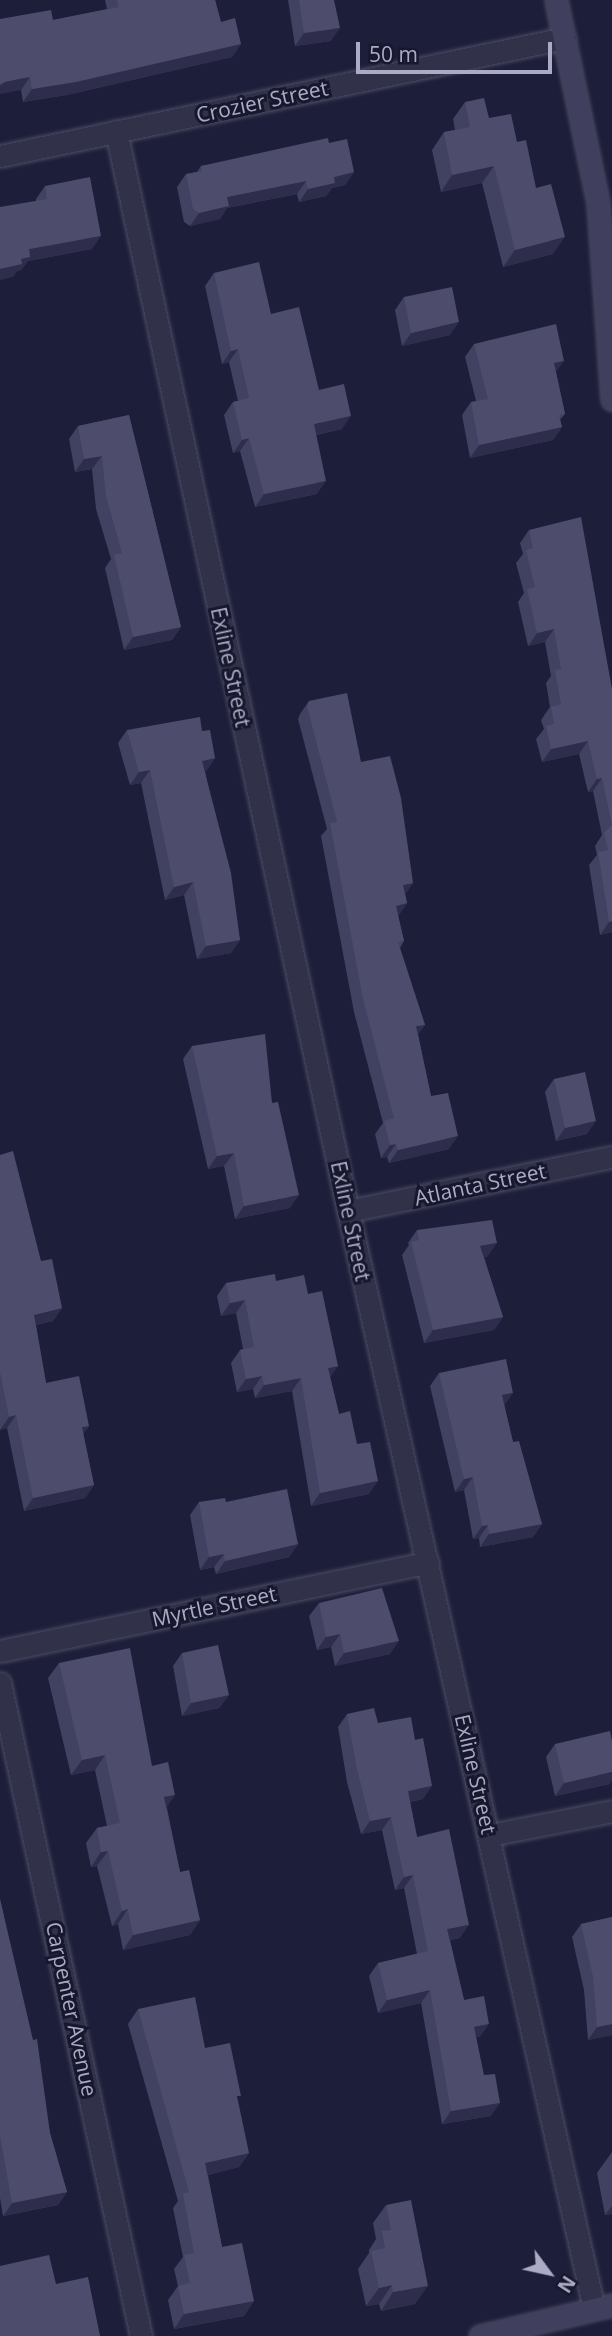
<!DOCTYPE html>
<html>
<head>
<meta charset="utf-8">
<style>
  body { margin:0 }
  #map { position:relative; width:612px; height:2336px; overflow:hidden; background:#1d1e39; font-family:"Open Sans",sans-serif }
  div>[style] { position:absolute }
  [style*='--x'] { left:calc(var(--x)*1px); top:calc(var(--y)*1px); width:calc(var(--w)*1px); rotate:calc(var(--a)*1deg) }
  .roads { filter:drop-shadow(0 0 2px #4c4c64) drop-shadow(0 0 2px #4c4c64) }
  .street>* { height:21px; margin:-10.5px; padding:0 10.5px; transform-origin:10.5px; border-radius:10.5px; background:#313149 }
  .secondary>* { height:21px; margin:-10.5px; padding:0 10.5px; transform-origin:10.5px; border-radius:10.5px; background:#403f5d }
  .wall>* { inset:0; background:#414161 }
  .shaded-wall>* { inset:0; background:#2e2e4c }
  .building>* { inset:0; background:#4d4c6c }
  span { translate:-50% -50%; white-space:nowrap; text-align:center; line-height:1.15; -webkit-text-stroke:6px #17172d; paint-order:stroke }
  .street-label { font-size:21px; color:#acabc6 }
  .north { position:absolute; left:514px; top:2238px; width:70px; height:70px; -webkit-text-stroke:5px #17172d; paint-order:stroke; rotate:123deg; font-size:19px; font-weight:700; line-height:28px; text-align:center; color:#acabc6 }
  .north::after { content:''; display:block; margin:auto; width:24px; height:32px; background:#acabc6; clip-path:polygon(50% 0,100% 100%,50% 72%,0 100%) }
  .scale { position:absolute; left:356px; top:42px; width:196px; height:32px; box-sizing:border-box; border:4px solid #acabc6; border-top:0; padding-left:9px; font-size:21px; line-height:24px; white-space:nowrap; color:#acabc6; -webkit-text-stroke:5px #17172d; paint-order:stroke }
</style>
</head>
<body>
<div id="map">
  <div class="roads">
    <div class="street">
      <i style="--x:116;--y:131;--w:1105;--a:77.88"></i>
      <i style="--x:348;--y:1211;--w:1125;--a:77.37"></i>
      <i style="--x:0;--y:156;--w:577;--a:-11.8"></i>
      <i style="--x:348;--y:1211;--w:269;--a:-11.6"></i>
      <i style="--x:0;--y:1651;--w:437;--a:-11.7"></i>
      <i style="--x:0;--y:1683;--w:668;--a:77.82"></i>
      <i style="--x:490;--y:1835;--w:124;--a:-11.1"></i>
    </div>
    <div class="secondary">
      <i style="--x:556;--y:0;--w:207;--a:78.3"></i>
      <i style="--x:598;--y:203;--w:197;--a:85.9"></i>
      <i style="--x:480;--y:2336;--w:136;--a:-13.2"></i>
    </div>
  </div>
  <div class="wall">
    <i style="clip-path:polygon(105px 0,215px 0,221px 22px,241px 44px,232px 57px,67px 95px,23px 102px,21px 90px,53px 20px,107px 9px)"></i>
    <i style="clip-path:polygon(288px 0,334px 0,331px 41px,295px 46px)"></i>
    <i style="clip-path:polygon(465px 102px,489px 118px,517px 142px,536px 188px,553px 254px,503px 267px,482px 183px,441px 192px,432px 150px,444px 132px,455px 130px,453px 119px)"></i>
    <i style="clip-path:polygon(329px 143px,354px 172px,345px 185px,332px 188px,326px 196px,299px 202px,297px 194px,227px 208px,220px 219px,190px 226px,184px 222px,177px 187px,186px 174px,197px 172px,201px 166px)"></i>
    <i style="clip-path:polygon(45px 186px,92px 249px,28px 261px,21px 270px,17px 271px,13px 277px,36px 201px,36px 199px)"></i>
    <i style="clip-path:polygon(214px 273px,271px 314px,342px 429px,316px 435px,317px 494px,255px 507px,240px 451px,233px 453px,224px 415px,233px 402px,238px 401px,229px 362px,222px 364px,205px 286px)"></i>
    <i style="clip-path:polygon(404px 297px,450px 335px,402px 346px,395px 310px)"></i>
    <i style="clip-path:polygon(474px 344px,556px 372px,565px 414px,560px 420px,562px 427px,553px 440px,470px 458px,462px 415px,471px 402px,476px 401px,465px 357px)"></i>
    <i style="clip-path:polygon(129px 415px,181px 627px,172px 640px,124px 650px,105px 568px,111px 559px,96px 509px,92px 469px,75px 472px,69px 439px,78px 426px)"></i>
    <i style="clip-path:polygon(529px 530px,612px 689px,612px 932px,600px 935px,589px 865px,597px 855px,595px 846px,602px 835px,593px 791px,588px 792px,579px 754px,542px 762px,536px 739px,544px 729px,541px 720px,550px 707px,546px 683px,551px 676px,545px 642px,528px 646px,518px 602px,524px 593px,516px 563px,523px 554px,520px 543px)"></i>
    <i style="clip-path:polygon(309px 701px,361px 762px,413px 883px,405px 894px,407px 903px,398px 916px,404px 941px,400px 948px,425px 1025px,418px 1034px,431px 1096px,449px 1149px,389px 1163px,387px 1157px,381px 1158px,375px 1134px,383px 1123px,354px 1012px,321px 836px,327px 829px,298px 719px,300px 714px)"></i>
    <i style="clip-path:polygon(127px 730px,202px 731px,215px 758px,206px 771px,205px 771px,240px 940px,231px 953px,197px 959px,184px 895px,165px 900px,141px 783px,130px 785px,118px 743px)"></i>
    <i style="clip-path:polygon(192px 1046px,272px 1103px,290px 1208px,235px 1219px,224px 1166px,208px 1169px,183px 1059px)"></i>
    <i style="clip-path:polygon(554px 1079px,587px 1134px,556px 1141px,545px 1092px)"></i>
    <i style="clip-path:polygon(0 1155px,41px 1261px,62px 1308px,53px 1321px,36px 1325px,46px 1383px,89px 1426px,83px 1434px,94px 1485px,85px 1498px,24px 1511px,7px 1428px,0 1430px)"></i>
    <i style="clip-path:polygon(417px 1230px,488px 1256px,484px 1257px,503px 1317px,494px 1330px,424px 1343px,402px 1255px,409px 1245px,408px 1243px)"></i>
    <i style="clip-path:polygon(276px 1281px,308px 1294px,338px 1366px,330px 1377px,339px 1414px,369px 1494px,311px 1506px,292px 1391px,255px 1398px,253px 1389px,237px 1392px,231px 1363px,240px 1350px,243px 1349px,236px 1313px,221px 1316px,217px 1296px,226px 1283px)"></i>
    <i style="clip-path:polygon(439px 1373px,504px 1406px,513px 1442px,542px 1524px,533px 1537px,480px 1547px,479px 1538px,473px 1539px,464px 1490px,455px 1492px,430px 1386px)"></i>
    <i style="clip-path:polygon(199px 1502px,226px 1502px,298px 1544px,289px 1557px,216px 1574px,214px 1567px,200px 1570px,190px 1515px)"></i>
    <i style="clip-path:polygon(319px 1603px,390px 1654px,335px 1666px,331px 1647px,317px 1650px,309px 1616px)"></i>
    <i style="clip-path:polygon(182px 1653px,229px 1695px,219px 1708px,182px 1716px,173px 1666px)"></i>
    <i style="clip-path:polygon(59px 1663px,152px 1766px,167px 1808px,180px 1872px,200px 1920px,190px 1935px,123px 1950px,118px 1924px,112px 1926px,97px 1866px,91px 1867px,86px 1843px,97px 1828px,107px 1826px,95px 1770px,71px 1775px,48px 1678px)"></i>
    <i style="clip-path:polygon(347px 1714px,378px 1723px,423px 1799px,410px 1802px,417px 1837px,460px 1938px,450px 1940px,464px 2000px,480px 2037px,476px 2037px,491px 2116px,442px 2124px,421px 2003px,378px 2013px,369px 1976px,378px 1963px,417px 1954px,404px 1888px,395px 1890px,382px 1830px,361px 1834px,347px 1782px,338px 1727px)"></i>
    <i style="clip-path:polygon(555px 1744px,610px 1784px,555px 1796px,546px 1757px)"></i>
    <i style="clip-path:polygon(0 1899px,50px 2133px,67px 2192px,58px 2205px,3px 2216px,0 2198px)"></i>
    <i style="clip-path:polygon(612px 1917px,612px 2035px,588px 2040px,584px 1990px,572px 1937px,581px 1924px)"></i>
    <i style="clip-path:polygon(138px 2009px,205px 2048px,249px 2153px,239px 2167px,208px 2175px,222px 2247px,254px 2301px,244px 2316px,174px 2329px,168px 2300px,178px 2286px,174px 2269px,183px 2257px,173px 2208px,178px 2201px,128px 2024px)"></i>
    <i style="clip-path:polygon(612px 2152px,612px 2214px,605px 2215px,597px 2173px)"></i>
    <i style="clip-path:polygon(386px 2205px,415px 2304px,381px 2311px,379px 2304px,366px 2306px,358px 2269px,369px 2253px,369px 2250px,376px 2239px,373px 2223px)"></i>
  </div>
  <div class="shaded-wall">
    <i style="clip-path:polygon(340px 28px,331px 41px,295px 46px,304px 33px)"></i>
    <i style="clip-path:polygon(241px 44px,232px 57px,67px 95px,23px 102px,32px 89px)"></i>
    <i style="clip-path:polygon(30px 77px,21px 90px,0 94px,0 85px,5px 82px)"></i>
    <i style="clip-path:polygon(494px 166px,482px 183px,441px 192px,452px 175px)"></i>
    <i style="clip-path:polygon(354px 172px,345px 185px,332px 188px,326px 196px,299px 202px,308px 189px,334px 177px)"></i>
    <i style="clip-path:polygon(306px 181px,297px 194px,227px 208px,220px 219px,190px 226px,199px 213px,227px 197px)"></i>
    <i style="clip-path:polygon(101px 236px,92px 249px,28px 261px,21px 270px,17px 271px,13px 277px,0 280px,0 269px,29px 249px)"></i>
    <i style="clip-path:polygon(565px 237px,553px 254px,503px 267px,515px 250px)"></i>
    <i style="clip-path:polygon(459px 322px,450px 335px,402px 346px,411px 333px)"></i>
    <i style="clip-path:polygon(238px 349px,229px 362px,222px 364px,231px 351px)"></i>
    <i style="clip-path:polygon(564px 361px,555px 373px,554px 363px)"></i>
    <i style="clip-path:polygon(351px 416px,342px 429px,305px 437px,314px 424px)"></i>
    <i style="clip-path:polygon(562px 427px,553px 440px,470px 458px,479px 445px)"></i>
    <i style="clip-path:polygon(249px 438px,240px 451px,233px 453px,242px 440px)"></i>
    <i style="clip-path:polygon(102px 456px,92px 469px,75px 472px,84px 459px)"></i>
    <i style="clip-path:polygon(326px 481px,317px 494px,255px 507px,264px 494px)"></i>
    <i style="clip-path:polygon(181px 627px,172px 640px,124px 650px,133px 637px)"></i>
    <i style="clip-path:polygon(554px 629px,545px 642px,528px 646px,537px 633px)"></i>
    <i style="clip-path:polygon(588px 741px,579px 754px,542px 762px,551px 749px)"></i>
    <i style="clip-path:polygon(215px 758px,206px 771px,193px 773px,202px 761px)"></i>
    <i style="clip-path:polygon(150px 770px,141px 783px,130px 785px,139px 772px)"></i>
    <i style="clip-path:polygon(602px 778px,593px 791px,588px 792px,597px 779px)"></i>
    <i style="clip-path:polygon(193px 882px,184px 895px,165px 900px,174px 887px)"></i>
    <i style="clip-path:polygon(413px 883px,404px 896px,403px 885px)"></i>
    <i style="clip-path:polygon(407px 903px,398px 916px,396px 906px)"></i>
    <i style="clip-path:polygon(612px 921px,612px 932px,600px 935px,609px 922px)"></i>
    <i style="clip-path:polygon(240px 940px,231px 953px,197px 959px,206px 946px)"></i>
    <i style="clip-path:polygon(425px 1025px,416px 1037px,416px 1026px)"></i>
    <i style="clip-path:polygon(596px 1121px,587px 1134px,556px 1141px,565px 1128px)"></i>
    <i style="clip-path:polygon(458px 1136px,449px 1149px,389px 1163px,398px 1150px)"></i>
    <i style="clip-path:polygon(396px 1144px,387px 1157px,381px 1158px,390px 1145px)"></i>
    <i style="clip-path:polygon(234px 1153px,224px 1166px,208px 1169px,217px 1156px)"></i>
    <i style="clip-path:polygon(299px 1195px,290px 1208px,235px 1219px,244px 1206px)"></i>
    <i style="clip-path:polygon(497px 1243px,488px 1256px,471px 1259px,480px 1246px)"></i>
    <i style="clip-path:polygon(245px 1300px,236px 1313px,221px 1316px,230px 1303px)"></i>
    <i style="clip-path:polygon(62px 1308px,53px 1321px,25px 1328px,34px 1315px)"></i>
    <i style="clip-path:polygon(503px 1317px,494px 1330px,424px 1343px,433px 1330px)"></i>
    <i style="clip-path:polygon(338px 1366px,329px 1379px,328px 1368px)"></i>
    <i style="clip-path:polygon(262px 1376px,253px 1389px,237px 1392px,246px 1379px)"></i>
    <i style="clip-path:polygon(301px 1378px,292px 1391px,255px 1398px,264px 1385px)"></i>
    <i style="clip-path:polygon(513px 1393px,504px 1406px,502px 1395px)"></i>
    <i style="clip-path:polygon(16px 1415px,7px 1428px,0 1430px,9px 1417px)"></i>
    <i style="clip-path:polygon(89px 1426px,80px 1439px,82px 1427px)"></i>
    <i style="clip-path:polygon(473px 1477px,464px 1490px,455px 1492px,464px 1479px)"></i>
    <i style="clip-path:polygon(378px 1481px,369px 1494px,311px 1506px,320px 1493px)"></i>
    <i style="clip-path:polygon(94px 1485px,85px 1498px,24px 1511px,33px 1498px)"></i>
    <i style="clip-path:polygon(542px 1524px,533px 1537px,480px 1547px,489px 1534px)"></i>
    <i style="clip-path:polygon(488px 1525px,479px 1538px,473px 1539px,482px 1526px)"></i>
    <i style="clip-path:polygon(298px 1544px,289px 1557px,216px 1574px,225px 1561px)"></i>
    <i style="clip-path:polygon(224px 1554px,214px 1567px,200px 1570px,209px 1557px)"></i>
    <i style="clip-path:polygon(340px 1634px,331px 1647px,317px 1650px,326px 1637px)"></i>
    <i style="clip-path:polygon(399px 1641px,390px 1654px,335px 1666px,344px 1653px)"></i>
    <i style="clip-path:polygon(229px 1695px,219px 1708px,182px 1716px,191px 1703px)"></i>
    <i style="clip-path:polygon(105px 1755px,95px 1770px,71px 1775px,82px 1760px)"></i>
    <i style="clip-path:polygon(612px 1772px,612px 1780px,610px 1784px,555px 1796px,564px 1783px)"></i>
    <i style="clip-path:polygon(432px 1786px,423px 1799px,398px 1804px,408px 1791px)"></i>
    <i style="clip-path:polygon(175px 1795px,165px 1810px,164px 1797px)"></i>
    <i style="clip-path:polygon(391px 1817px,382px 1830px,361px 1834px,370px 1821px)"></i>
    <i style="clip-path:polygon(108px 1851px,97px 1866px,91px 1867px,101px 1852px)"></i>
    <i style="clip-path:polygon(413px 1875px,404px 1888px,395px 1890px,404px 1877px)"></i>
    <i style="clip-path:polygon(128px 1909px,118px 1924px,112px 1926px,122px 1911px)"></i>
    <i style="clip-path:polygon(200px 1920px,190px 1935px,123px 1950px,133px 1935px)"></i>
    <i style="clip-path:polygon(469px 1925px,460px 1938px,438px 1942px,447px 1929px)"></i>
    <i style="clip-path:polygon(430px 1990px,421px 2003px,378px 2013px,387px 2000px)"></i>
    <i style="clip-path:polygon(489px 2024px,480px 2037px,465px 2040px,474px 2027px)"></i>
    <i style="clip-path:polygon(612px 2024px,612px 2035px,588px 2040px,597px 2027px)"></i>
    <i style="clip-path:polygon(500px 2103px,491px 2116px,442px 2124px,451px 2111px)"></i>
    <i style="clip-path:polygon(249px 2153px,239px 2167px,195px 2178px,205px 2163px)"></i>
    <i style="clip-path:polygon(67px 2192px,58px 2205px,3px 2216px,12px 2203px)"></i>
    <i style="clip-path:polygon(612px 2206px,612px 2214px,605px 2215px)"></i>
    <i style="clip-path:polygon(392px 2285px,379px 2304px,366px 2306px,379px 2288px)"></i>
    <i style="clip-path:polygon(428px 2286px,415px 2304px,381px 2311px,393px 2292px)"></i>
    <i style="clip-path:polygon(254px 2301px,244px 2316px,174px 2329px,184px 2314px)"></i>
  </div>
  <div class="building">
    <i style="clip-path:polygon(117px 0,215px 0,221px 22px,235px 18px,241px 44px,76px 82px,32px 89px,30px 77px,5px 82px,0 85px,0 19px,51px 10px,53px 20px,119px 7px)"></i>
    <i style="clip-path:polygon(299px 0,334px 0,340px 28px,304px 33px)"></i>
    <i style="clip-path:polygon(484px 98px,489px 118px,511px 114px,517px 142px,526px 140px,536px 188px,551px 184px,565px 237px,515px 250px,494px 166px,452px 175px,444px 132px,470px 127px,465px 102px)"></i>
    <i style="clip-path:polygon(328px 138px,329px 143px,347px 139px,354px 172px,334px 177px,335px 183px,308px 189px,306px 181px,227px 197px,229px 206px,199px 213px,193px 209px,186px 174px,202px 171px,201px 166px)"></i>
    <i style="clip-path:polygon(90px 177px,101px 236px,29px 249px,30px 257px,21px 259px,22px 264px,0 269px,0 207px,47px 199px,45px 186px)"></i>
    <i style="clip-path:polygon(259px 262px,271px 314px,299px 307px,319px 390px,344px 384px,351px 416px,314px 424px,326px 481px,264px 494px,249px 438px,242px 440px,233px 402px,249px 398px,238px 349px,231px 351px,214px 273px)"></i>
    <i style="clip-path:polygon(452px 287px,459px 322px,411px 333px,404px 297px)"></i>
    <i style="clip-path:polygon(556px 324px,564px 361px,554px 363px,565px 414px,559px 415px,562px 427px,479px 445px,471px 402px,488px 399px,474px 344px)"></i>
    <i style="clip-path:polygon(129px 415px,181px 627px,133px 637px,114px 555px,122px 553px,106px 496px,102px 456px,84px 459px,78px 426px)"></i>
    <i style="clip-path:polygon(581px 517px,612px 689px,612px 825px,602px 778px,597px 779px,588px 741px,551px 749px,546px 726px,554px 724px,551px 707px,561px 704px,555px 670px,561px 669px,554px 629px,537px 633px,527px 589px,535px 587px,526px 550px,533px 548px,529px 530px)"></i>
    <i style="clip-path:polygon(347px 693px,361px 762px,390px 756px,401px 798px,413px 883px,403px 885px,407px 903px,396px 906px,404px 941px,398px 942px,425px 1025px,416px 1026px,431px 1096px,448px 1093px,458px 1136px,398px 1150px,396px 1144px,390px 1145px,384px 1121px,394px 1118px,363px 999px,330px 823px,337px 822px,307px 706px,309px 701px)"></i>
    <i style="clip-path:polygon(200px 717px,202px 731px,210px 730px,215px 758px,202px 761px,231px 873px,240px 940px,206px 946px,193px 882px,174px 887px,150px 770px,139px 772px,127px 730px)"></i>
    <i style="clip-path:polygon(612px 825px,612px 921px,609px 922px,598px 852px,608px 850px,604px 833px)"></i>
    <i style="clip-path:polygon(265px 1034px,272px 1103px,278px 1102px,299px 1195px,244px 1206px,234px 1153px,217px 1156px,192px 1046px)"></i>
    <i style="clip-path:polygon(585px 1072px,596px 1121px,565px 1128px,554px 1079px)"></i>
    <i style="clip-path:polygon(13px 1151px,41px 1261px,52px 1259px,62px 1308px,34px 1315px,46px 1383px,79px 1376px,89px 1426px,82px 1427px,94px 1485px,33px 1498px,16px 1415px,9px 1417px,0 1372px,0 1155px)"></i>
    <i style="clip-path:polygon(492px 1220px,497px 1243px,480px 1246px,503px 1317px,433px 1330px,411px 1242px,419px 1240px,417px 1230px)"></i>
    <i style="clip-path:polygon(275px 1274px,276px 1281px,304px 1275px,308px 1294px,322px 1291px,338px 1366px,328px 1368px,339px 1414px,350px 1411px,357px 1444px,370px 1442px,378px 1481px,320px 1493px,301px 1378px,264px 1385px,262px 1376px,246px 1379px,240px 1350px,254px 1347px,245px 1300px,230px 1303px,226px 1283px)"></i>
    <i style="clip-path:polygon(506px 1359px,513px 1393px,502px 1395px,513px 1442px,519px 1441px,542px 1524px,489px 1534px,488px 1525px,482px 1526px,473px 1477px,464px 1479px,439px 1373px)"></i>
    <i style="clip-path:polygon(287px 1489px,298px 1544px,225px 1561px,224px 1554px,209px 1557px,199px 1502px,225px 1498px,226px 1502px)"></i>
    <i style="clip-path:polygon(382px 1588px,399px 1641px,344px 1653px,340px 1634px,326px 1637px,319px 1603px)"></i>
    <i style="clip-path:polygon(218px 1645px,229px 1695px,191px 1703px,182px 1653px)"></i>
    <i style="clip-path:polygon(130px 1648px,152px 1766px,168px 1762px,175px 1795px,164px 1797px,180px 1872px,189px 1870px,200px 1920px,133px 1935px,128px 1909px,122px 1911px,108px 1851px,101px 1852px,97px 1828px,120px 1823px,105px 1755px,82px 1760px,59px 1663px)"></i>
    <i style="clip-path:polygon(374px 1708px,378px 1723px,411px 1717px,415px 1740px,423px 1738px,432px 1786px,408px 1791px,417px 1837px,449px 1829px,469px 1925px,447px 1929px,464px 2000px,484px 1996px,489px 2024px,474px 2027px,484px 2075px,495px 2074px,500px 2103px,451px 2111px,430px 1990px,387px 2000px,378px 1963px,428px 1951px,413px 1875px,404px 1877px,391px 1817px,370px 1821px,357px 1769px,347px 1714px)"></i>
    <i style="clip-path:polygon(610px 1731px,612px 1741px,612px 1772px,564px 1783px,555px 1744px)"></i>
    <i style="clip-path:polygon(0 1899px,33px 2040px,37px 2039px,50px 2133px,67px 2192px,12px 2203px,0 2135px)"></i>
    <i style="clip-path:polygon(612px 1917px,612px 2024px,597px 2027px,593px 1977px,581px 1924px)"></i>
    <i style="clip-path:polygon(195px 1997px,205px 2048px,230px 2043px,241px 2096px,237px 2096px,249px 2153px,205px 2163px,222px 2247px,242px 2243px,254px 2301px,184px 2314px,178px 2286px,190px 2283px,184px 2255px,194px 2253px,183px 2194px,189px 2192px,138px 2009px)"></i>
    <i style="clip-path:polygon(411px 2200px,428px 2286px,393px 2292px,392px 2285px,379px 2288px,371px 2251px,385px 2248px,382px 2231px,391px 2230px,386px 2205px)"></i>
    <i style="clip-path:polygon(49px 2255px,56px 2284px,88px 2277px,100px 2336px,0 2336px,0 2266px)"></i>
  </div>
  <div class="street-label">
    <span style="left:262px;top:101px;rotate:-12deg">Crozier Street</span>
    <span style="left:231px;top:667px;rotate:78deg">Exline Street</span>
    <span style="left:480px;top:1184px;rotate:-12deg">Atlanta Street</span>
    <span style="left:351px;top:1221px;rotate:78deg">Exline Street</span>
    <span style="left:214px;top:1606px;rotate:-12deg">Myrtle Street</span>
    <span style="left:476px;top:1774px;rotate:77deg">Exline Street</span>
    <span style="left:72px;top:2009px;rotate:78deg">Carpenter Avenue</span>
  </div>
  <div class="north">N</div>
  <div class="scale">50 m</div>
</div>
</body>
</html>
